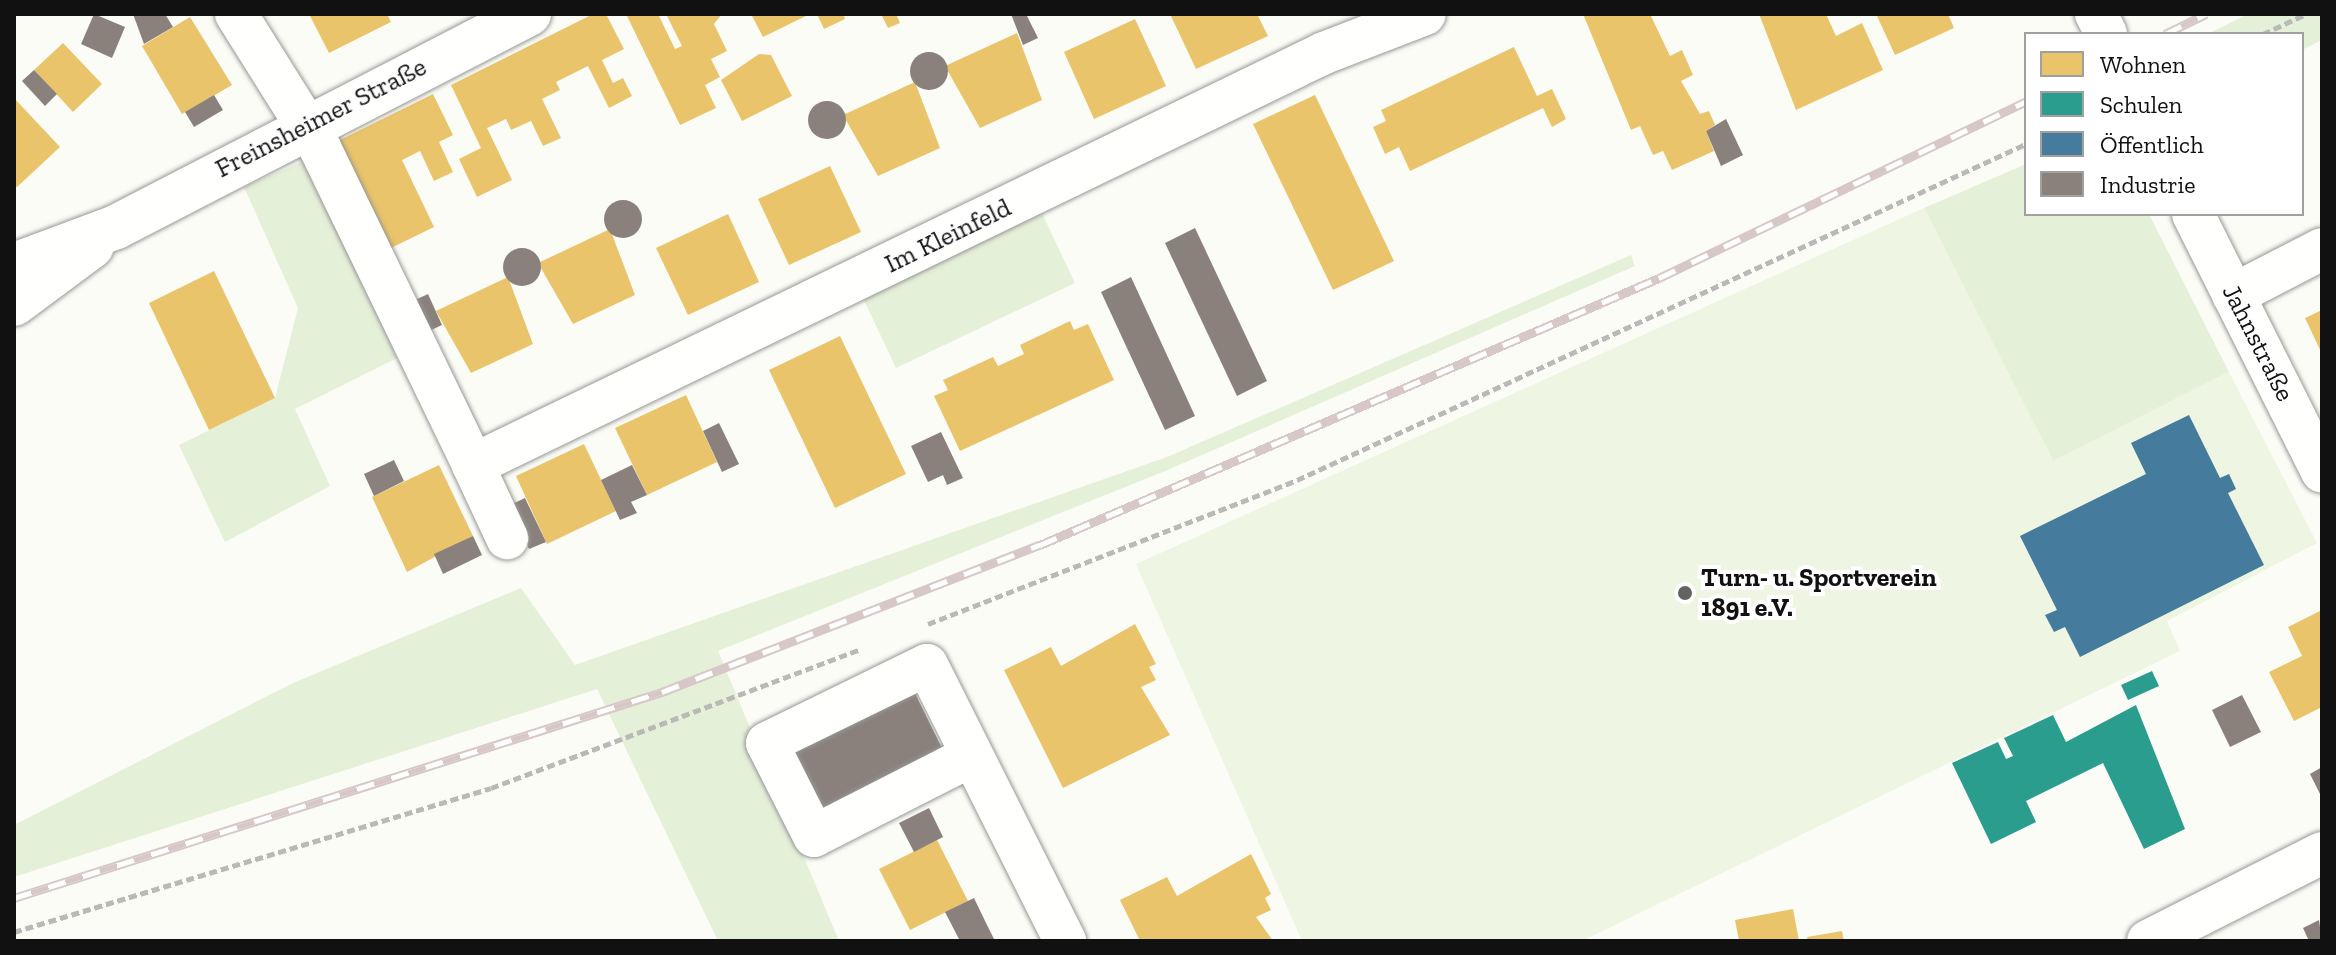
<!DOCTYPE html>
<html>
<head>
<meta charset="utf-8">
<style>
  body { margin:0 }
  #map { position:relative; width:2336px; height:955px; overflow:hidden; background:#fcfcf7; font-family:"Zilla Slab",serif }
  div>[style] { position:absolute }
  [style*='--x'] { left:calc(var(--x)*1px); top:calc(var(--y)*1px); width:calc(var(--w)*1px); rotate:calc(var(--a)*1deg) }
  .green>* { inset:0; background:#e5f0d9 }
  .pitch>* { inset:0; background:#eef5e2 }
  .homes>* { inset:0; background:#e9c46a }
  .schools>* { inset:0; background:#2a9d8f }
  .public>* { inset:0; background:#457b9d }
  .industry>* { inset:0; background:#8a817c }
  .round { border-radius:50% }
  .path>* { height:5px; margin-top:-2.5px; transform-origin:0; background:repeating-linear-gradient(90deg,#b9b9b8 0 8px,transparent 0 12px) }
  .roads { filter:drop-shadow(0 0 2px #979795) drop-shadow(0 0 2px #979795) }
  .minor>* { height:42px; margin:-21px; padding:0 21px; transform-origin:21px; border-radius:21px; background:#fffffe }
  .tertiary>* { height:44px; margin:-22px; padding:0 22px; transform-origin:22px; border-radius:22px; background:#fffffe }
  .rail>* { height:9px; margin-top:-4.5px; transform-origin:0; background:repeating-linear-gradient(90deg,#fff 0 18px,#d7c8c7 0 36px); box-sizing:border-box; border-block:2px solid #d7c8c7 }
  .dots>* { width:22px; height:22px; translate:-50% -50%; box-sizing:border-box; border:4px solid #fff; border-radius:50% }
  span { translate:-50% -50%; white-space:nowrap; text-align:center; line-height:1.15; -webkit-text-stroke:8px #fff; paint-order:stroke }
  .street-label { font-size:26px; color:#111 }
  .poi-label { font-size:26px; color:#111; font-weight:700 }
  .left { translate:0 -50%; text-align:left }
  .frame { position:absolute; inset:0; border:16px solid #111; pointer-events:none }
  .legend { position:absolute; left:2024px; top:32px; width:280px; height:184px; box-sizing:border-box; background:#fff; border:2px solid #a0a0a0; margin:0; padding:10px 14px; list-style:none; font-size:24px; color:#111 }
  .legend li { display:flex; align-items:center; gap:16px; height:40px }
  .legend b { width:40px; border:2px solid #a0a0a0 }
</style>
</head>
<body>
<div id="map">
  <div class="green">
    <i style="clip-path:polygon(2248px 14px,2322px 14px,2322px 40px,2302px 50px,2302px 34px,2208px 34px)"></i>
    <i style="clip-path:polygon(311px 158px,397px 358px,295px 409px,330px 486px,225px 542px,179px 445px,275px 398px,298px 308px,244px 187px)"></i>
    <i style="clip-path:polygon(2026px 164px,2026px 214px,2149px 214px,2229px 372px,2053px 461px,1924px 208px)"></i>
    <i style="clip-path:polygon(1040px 209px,1075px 283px,896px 368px,861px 294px)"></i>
    <i style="clip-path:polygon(1631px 255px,1635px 266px,1170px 469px,718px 651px,839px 941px,718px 941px,597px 689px,14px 877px,14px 825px,293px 683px,521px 588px,575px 665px,1167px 457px)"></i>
  </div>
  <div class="pitch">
    <i style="clip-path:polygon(1924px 208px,2053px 461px,2229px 372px,2317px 543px,2167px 621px,2180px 651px,1582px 941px,1302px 941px,1136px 564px)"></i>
  </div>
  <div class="homes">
    <i style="clip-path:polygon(309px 14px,387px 14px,391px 22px,329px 53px)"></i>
    <i style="clip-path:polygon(593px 14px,606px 14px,624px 49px,602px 60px,613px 83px,623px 78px,632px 96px,609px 108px,588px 66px,556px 82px,560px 90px,542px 99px,561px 138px,543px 146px,531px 121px,511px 130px,506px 119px,487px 128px,512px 180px,477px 197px,459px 159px,481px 148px,451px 85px)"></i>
    <i style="clip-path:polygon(626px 14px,658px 14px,675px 49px,682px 46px,666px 14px,722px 14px,714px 24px,727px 51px,711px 59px,720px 77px,705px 85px,716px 108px,680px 125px)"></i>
    <i style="clip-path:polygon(751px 14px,810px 14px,763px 37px)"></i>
    <i style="clip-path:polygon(817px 14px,843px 14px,845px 19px,824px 29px)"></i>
    <i style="clip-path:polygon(881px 14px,896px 14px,900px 23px,888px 28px)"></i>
    <i style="clip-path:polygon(1170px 14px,1257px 14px,1268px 36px,1196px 69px)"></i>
    <i style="clip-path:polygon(1583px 14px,1650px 14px,1670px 56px,1682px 50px,1693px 75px,1681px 81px,1700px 114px,1709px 111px,1715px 125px,1706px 131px,1714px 151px,1672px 170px,1663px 151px,1653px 155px,1640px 126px,1631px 130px)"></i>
    <i style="clip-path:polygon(1759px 14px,1826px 14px,1836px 36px,1862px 23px,1883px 70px,1796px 110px)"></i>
    <i style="clip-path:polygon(1948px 14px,1954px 28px,1895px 55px,1877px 16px)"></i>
    <i style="clip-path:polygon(190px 17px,232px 85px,182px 114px,142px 46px)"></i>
    <i style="clip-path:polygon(1135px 19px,1166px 86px,1094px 119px,1064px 52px)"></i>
    <i style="clip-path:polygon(1017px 33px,1042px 100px,980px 128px,945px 66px)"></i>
    <i style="clip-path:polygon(63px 43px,102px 84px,73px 112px,34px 70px)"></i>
    <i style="clip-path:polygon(1514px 47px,1537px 96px,1552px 89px,1566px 119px,1552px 127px,1543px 108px,1410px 171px,1399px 147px,1385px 154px,1373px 127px,1386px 121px,1381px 110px)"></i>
    <i style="clip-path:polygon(759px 54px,771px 55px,792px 96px,742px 121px,721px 80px)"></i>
    <i style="clip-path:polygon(915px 82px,940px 148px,878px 176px,843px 115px)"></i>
    <i style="clip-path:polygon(433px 94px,453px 135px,439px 142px,453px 172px,434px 181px,420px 151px,402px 160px,434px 227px,389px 249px,338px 141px)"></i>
    <i style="clip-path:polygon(1315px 95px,1394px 261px,1333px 290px,1253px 124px)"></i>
    <i style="clip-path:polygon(14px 98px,60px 147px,17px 187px,14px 185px)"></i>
    <i style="clip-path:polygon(830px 166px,861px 232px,789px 265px,758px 199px)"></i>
    <i style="clip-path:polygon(728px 214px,759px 282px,688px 315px,656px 248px)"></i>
    <i style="clip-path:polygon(610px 229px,635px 295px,573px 324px,538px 263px)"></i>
    <i style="clip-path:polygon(214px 271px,275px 398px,209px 430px,149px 303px)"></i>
    <i style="clip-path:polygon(508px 277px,533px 344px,471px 373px,436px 311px)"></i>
    <i style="clip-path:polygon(2322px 310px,2322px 354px,2305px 318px)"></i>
    <i style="clip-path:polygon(1070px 321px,1074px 330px,1088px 324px,1114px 380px,960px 451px,934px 396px,948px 390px,943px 380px,993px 357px,998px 366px,1024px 354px,1020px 345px)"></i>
    <i style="clip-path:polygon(840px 336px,906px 474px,835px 508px,769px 370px)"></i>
    <i style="clip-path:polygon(686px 395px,717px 462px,647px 495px,615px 428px)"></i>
    <i style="clip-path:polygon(584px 444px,616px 511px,547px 544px,516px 476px)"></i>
    <i style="clip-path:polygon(439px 465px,473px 536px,407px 572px,372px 497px)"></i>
    <i style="clip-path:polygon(2322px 610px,2322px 707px,2294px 721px,2269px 672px,2302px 656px,2288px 627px)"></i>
    <i style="clip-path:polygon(1135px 624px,1156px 664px,1149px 667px,1156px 680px,1141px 687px,1170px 735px,1063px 788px,1004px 670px,1051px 647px,1061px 666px)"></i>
    <i style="clip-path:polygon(937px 840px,968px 901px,910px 930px,879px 869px)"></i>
    <i style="clip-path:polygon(1251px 854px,1271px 894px,1265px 898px,1271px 910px,1256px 917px,1273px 941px,1140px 941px,1120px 900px,1167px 877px,1177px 896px)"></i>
    <i style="clip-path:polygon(1793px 909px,1799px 941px,1739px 941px,1735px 920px)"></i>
    <i style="clip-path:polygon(1842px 931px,1844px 941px,1808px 941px,1807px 937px)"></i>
  </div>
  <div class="schools">
    <i style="clip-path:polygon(2152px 671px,2159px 686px,2128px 700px,2121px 685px)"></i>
    <i style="clip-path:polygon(2136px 705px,2185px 829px,2144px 849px,2103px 763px,2026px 801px,2036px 822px,1991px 844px,1952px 763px,1998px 742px,2006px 759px,2013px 756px,2004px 738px,2053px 715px,2066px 742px)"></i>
  </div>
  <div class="public">
    <i style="clip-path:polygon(2189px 415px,2220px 478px,2229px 474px,2236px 489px,2228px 493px,2264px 565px,2080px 657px,2065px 627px,2054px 632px,2045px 615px,2057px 610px,2020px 536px,2146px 474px,2131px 443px)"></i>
  </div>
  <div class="industry">
    <i style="clip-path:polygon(94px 14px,125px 27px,112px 58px,81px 44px)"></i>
    <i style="clip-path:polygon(133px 14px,165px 14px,173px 27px,144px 44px)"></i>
    <i style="clip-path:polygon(1011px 14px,1026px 14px,1038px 38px,1023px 45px)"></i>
    <i class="round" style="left:910px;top:52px;width:38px;height:38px"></i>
    <i style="clip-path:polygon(34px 70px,57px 94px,45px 106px,22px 81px)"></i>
    <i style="clip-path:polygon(214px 95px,223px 110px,194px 127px,185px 112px)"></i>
    <i class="round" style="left:808px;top:101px;width:38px;height:38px"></i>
    <i style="clip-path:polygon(1726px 119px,1743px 155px,1721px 166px,1706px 131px)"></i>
    <i class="round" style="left:604px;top:200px;width:38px;height:38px"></i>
    <i style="clip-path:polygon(1195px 228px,1267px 381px,1237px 396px,1165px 243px)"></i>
    <i class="round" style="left:503px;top:248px;width:38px;height:38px"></i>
    <i style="clip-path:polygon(1131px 277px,1195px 416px,1165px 430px,1101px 292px)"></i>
    <i style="clip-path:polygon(428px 294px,442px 325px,427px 332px,413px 301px)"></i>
    <i style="clip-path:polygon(719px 423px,739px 464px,722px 472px,703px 431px)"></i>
    <i style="clip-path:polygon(941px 432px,963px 478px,947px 485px,943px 475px,928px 482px,911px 446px)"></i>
    <i style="clip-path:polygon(394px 460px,404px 481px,374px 496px,364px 474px)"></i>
    <i style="clip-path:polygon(632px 465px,647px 495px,631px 502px,637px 513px,620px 520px,601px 480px)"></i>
    <i style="clip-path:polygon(525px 498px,546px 542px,529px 549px,508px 506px)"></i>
    <i style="clip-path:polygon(473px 536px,482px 555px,443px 574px,434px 554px)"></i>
    <i style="clip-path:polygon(913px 689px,943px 750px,822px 811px,791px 750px)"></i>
    <i style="clip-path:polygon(2242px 695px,2261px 732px,2230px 747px,2212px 710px)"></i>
    <i style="clip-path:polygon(2322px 767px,2322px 798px,2310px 774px)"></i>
    <i style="clip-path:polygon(929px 808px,943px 837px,914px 852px,899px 823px)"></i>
    <i style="clip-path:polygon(974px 898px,986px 923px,995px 941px,960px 941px,945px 912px)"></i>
    <i style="clip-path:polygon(2319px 920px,2322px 941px,2309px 941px,2303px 928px)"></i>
  </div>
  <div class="path">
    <i style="--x:2263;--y:34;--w:47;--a:-24.9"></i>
    <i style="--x:928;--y:624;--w:396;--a:-21.3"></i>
    <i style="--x:1297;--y:480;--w:803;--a:-24.75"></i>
    <i style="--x:14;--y:932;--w:498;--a:-16.8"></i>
    <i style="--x:491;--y:788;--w:393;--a:-20.6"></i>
  </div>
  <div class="roads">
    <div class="minor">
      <i style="--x:236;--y:14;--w:158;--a:57.9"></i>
      <i style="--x:320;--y:148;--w:352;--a:64.2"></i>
      <i style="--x:473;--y:465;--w:945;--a:-25.83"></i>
      <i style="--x:1324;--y:53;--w:108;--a:-21.1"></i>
      <i style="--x:2096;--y:14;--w:22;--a:63"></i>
      <i style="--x:2193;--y:214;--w:288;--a:63.4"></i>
      <i style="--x:2233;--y:295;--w:100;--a:-27.3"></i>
      <i style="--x:473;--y:465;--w:81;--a:65"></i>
      <i style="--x:971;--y:756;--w:176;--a:153"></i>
      <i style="--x:814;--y:836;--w:104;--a:-116.8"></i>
      <i style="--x:767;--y:743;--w:178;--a:-26"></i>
      <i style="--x:927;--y:665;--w:309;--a:63.4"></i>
      <i style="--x:2148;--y:941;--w:195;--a:-26.8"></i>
    </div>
    <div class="tertiary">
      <i style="--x:14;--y:265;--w:109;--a:-20.4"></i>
      <i style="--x:116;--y:227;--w:465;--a:-27.3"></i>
      <i style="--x:14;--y:304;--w:97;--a:-36.6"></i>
    </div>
  </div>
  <div class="rail">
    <i style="--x:2165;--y:34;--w:46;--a:-26"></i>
    <i style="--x:14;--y:898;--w:680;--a:-17.64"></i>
    <i style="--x:662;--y:692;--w:406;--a:-21.3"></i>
    <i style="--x:1040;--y:545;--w:674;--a:-23.33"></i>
    <i style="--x:1659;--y:278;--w:407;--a:-25.7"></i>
  </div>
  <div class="dots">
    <i style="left:1685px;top:593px;background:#636362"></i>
  </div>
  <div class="street-label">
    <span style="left:321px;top:118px;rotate:-27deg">Freinsheimer Straße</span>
    <span style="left:948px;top:236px;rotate:-26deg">Im Kleinfeld</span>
    <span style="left:2258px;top:343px;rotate:63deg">Jahnstraße</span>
  </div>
  <div class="poi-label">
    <span class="left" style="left:1701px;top:593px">Turn- u. Sportverein<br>1891 e.V.</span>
  </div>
  <div class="frame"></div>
  <ul class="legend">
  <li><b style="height:22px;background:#e9c46a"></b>Wohnen</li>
  <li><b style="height:22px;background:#2a9d8f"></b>Schulen</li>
  <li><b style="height:22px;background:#457b9d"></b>Öffentlich</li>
  <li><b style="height:22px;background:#8a817c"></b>Industrie</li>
  </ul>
</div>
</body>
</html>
